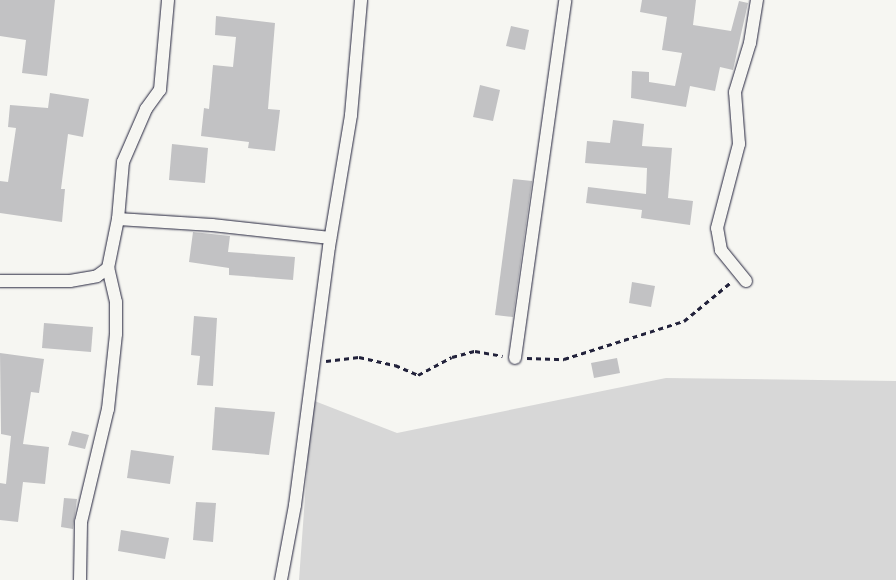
<!DOCTYPE html>
<html>
<head>
<meta charset="utf-8">
<style>
  body { margin:0 }
  #map { position:relative; width:896px; height:580px; overflow:hidden; background:#f6f6f2; font-family:Sriracha,sans-serif }
  div>[style] { position:absolute }
  [style*='--x'] { left:calc(var(--x)*1px); top:calc(var(--y)*1px); width:calc(var(--w)*1px); rotate:calc(var(--a)*1deg) }
  .green>* { inset:0; background:#d7d7d7 }
  .building>* { inset:0; background:#c2c2c4 }
  .path>* { height:3px; margin-top:-1.5px; transform-origin:0; background:repeating-linear-gradient(90deg,#22223b 0 5px,transparent 0 9px) }
  .roads { filter:drop-shadow(0 0 1px #22223b) drop-shadow(0 0 1px #22223b) }
  .minor>* { height:12px; margin:-6px; padding:0 6px; transform-origin:6px; border-radius:6px; background:#f6f6f2 }
  span { translate:-50% -50%; white-space:nowrap; text-align:center; line-height:1.15; -webkit-text-stroke:4px #f6f6f2; paint-order:stroke }
</style>
</head>
<body>
<div id="map">
  <div class="green">
    <i style="clip-path:polygon(666px 378px,896px 381px,896px 580px,299px 580px,312px 400px,397px 433px)"></i>
  </div>
  <div class="building">
    <i style="clip-path:polygon(0 0,55px 0,47px 76px,22px 73px,26px 40px,0 36px)"></i>
    <i style="clip-path:polygon(642px 0,696px 0,693px 25px,731px 31px,739px 1px,748px 3px,733px 70px,720px 67px,715px 91px,690px 86px,686px 107px,631px 98px,632px 71px,649px 72px,649px 82px,675px 86px,682px 53px,662px 50px,667px 17px,640px 12px)"></i>
    <i style="clip-path:polygon(216px 16px,275px 23px,268px 109px,280px 110px,275px 151px,248px 148px,249px 142px,201px 136px,204px 108px,209px 109px,213px 65px,233px 67px,236px 37px,215px 35px)"></i>
    <i style="clip-path:polygon(511px 26px,529px 30px,525px 50px,506px 46px)"></i>
    <i style="clip-path:polygon(480px 85px,500px 90px,493px 121px,473px 117px)"></i>
    <i style="clip-path:polygon(50px 93px,89px 99px,83px 137px,68px 134px,61px 189px,65px 189px,62px 222px,0 213px,0 181px,8px 182px,16px 128px,8px 127px,10px 105px,48px 108px)"></i>
    <i style="clip-path:polygon(613px 120px,644px 124px,642px 146px,672px 148px,668px 198px,693px 201px,690px 225px,641px 218px,642px 210px,586px 203px,588px 187px,646px 194px,647px 168px,585px 163px,587px 141px,610px 143px)"></i>
    <i style="clip-path:polygon(172px 144px,208px 148px,205px 183px,169px 180px)"></i>
    <i style="clip-path:polygon(513px 179px,532px 181px,513px 317px,495px 315px)"></i>
    <i style="clip-path:polygon(193px 232px,230px 236px,228px 252px,295px 257px,293px 280px,229px 275px,229px 268px,189px 262px)"></i>
    <i style="clip-path:polygon(632px 282px,655px 286px,651px 307px,629px 303px)"></i>
    <i style="clip-path:polygon(194px 316px,217px 318px,213px 386px,197px 385px,200px 356px,191px 355px)"></i>
    <i style="clip-path:polygon(44px 323px,93px 327px,91px 352px,42px 348px)"></i>
    <i style="clip-path:polygon(0 353px,44px 359px,39px 393px,31px 392px,23px 444px,49px 447px,45px 484px,23px 482px,18px 522px,0 520px,0 483px,6px 484px,11px 436px,1px 434px)"></i>
    <i style="clip-path:polygon(617px 358px,620px 373px,594px 378px,591px 363px)"></i>
    <i style="clip-path:polygon(215px 407px,275px 412px,269px 455px,212px 450px)"></i>
    <i style="clip-path:polygon(72px 431px,89px 435px,85px 449px,68px 445px)"></i>
    <i style="clip-path:polygon(131px 450px,174px 456px,170px 484px,127px 478px)"></i>
    <i style="clip-path:polygon(64px 498px,77px 499px,73px 529px,61px 527px)"></i>
    <i style="clip-path:polygon(196px 502px,216px 503px,213px 542px,193px 540px)"></i>
    <i style="clip-path:polygon(121px 530px,169px 538px,165px 559px,118px 551px)"></i>
  </div>
  <div class="path">
    <i style="--x:527;--y:358;--w:37;--a:2"></i>
    <i style="--x:564;--y:359;--w:126;--a:-17.6"></i>
    <i style="--x:684;--y:321;--w:60;--a:-39.6"></i>
    <i style="--x:326;--y:361;--w:33;--a:-7"></i>
    <i style="--x:359;--y:357;--w:37;--a:13"></i>
    <i style="--x:395;--y:365;--w:25;--a:23"></i>
    <i style="--x:418;--y:375;--w:38;--a:-28"></i>
    <i style="--x:452;--y:357;--w:24;--a:-15"></i>
    <i style="--x:475;--y:351;--w:28;--a:10"></i>
  </div>
  <div class="roads">
    <div class="minor">
      <i style="--x:118;--y:219;--w:94;--a:3.7"></i>
      <i style="--x:212;--y:225;--w:119;--a:6.3"></i>
      <i style="--x:0;--y:281;--w:70;--a:0"></i>
      <i style="--x:70;--y:281;--w:27;--a:-10"></i>
      <i style="--x:97;--y:276;--w:14;--a:-36"></i>
      <i style="--x:746;--y:281;--w:40;--a:-129"></i>
      <i style="--x:721;--y:250;--w:22;--a:-100"></i>
      <i style="--x:717;--y:228;--w:87;--a:-75.3"></i>
      <i style="--x:739;--y:144;--w:52;--a:-94.4"></i>
      <i style="--x:735;--y:92;--w:51;--a:-73"></i>
      <i style="--x:750;--y:43;--w:44;--a:-80.8"></i>
      <i style="--x:515;--y:358;--w:361;--a:-82"></i>
      <i style="--x:80;--y:580;--w:58;--a:-89"></i>
      <i style="--x:81;--y:522;--w:116;--a:-76.6"></i>
      <i style="--x:108;--y:409;--w:75;--a:-83.9"></i>
      <i style="--x:116;--y:334;--w:32;--a:-90"></i>
      <i style="--x:116;--y:302;--w:35;--a:-103"></i>
      <i style="--x:108;--y:268;--w:50;--a:-78.5"></i>
      <i style="--x:118;--y:219;--w:57;--a:-85"></i>
      <i style="--x:123;--y:162;--w:58;--a:-66.5"></i>
      <i style="--x:146;--y:109;--w:24;--a:-54"></i>
      <i style="--x:160;--y:90;--w:90;--a:-84.9"></i>
      <i style="--x:281;--y:580;--w:76;--a:-79.4"></i>
      <i style="--x:295;--y:505;--w:260;--a:-82.5"></i>
      <i style="--x:329;--y:247;--w:134;--a:-80.5"></i>
      <i style="--x:351;--y:115;--w:115;--a:-85"></i>
    </div>
  </div>
</div>
</body>
</html>
